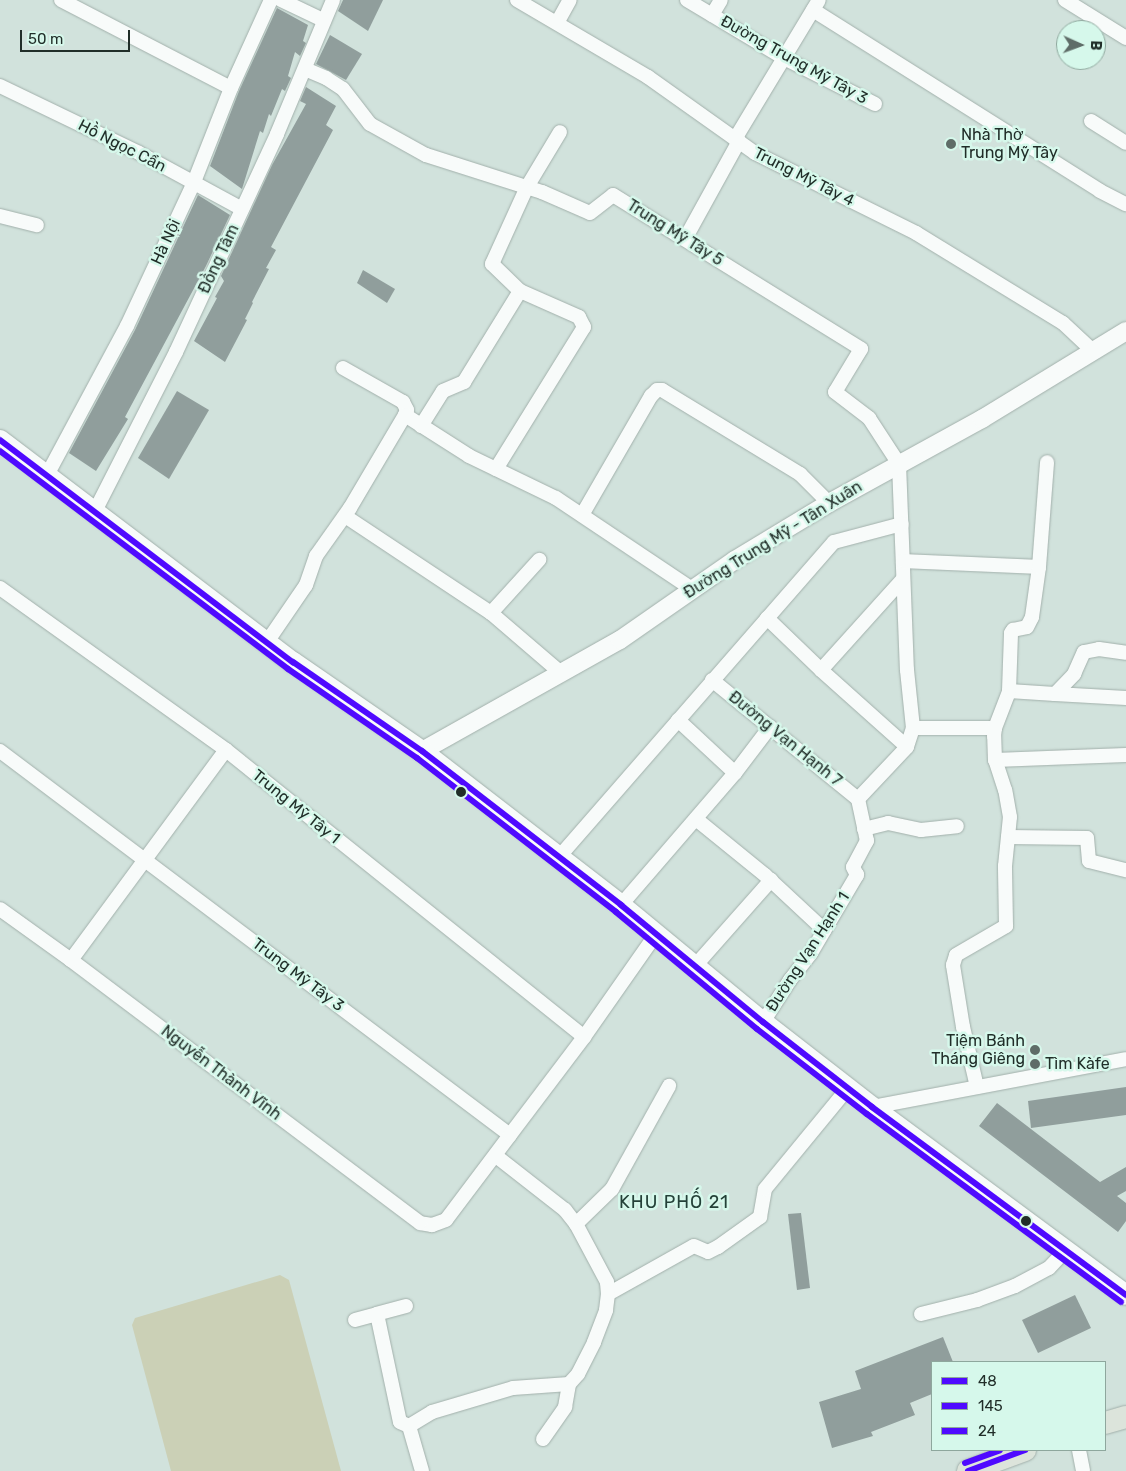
<!DOCTYPE html>
<html>
<head>
<meta charset="utf-8">
<style>
  body { margin:0 }
  #map { position:relative; width:1126px; height:1471px; overflow:hidden; background:#d1e2dc; font-family:Rubik,sans-serif }
  div>[style] { position:absolute }
  [style*='--x'] { left:calc(var(--x)*1px); top:calc(var(--y)*1px); width:calc(var(--w)*1px); rotate:calc(var(--a)*1deg) }
  .green>* { inset:0; background:#cbd0b6 }
  .building>* { inset:0; background:#909e9c }
  .roads { filter:drop-shadow(0 0 1px #a2b0ab) drop-shadow(0 0 1px #a2b0ab) }
  .minor>* { height:14px; margin:-7px; padding:0 7px; transform-origin:7px; border-radius:7px; background:#f8fbfa }
  .tertiary>* { height:18px; margin:-9px; padding:0 9px; transform-origin:9px; border-radius:9px; background:#f8fbfa }
  .secondary>* { height:20px; margin:-10px; padding:0 10px; transform-origin:10px; border-radius:10px; background:#f8fbfa }
  .primary>* { height:22px; margin:-11px; padding:0 11px; transform-origin:11px; border-radius:11px; background:#dce4db }
  .bus-1>* { height:6px; margin:-3px; padding:0 3px; transform-origin:3px; border-radius:3px; background:#4f0aff }
  .bus-2>* { height:6px; margin:-3px; padding:0 3px; transform-origin:3px; border-radius:3px; background:#4f0aff }
  .bus-3>* { height:6px; margin:-3px; padding:0 3px; transform-origin:3px; border-radius:3px; background:#4f0aff }
  .dots>* { width:14px; height:14px; translate:-50% -50%; box-sizing:border-box; border:2px solid #d6f8eb; border-radius:50% }
  span { translate:-50% -50%; white-space:nowrap; text-align:center; line-height:1.15; -webkit-text-stroke:5px #d6f8eb; paint-order:stroke }
  .street-label { font-size:16px; color:#212e29 }
  .poi-label { font-size:16px; color:#212e29 }
  .left { translate:0 -50%; text-align:left }
  .right { translate:-100% -50%; text-align:right }
  .neighbourhood-label { font-size:18px; color:#244138; letter-spacing:1px }
  .legend { position:absolute; left:931px; top:1361px; width:175px; height:90px; box-sizing:border-box; background:#d6f8eb; border:1px solid #8ea79d; margin:0; padding:6px 9px; list-style:none; font-size:15px; color:#212e29 }
  .legend li { display:flex; align-items:center; gap:10px; height:25px }
  .legend b { width:25px; border:1px solid #8ea79d }
  .north { position:absolute; left:1056px; top:20px; width:50px; height:50px; box-sizing:border-box; background:#d6f8eb; border:1px solid #8ea79d; border-radius:50%; rotate:92deg; font-size:14px; font-weight:700; line-height:20px; text-align:center; color:#212e29 }
  .north::after { content:''; display:block; margin:auto; width:18px; height:22px; background:#5f6d68; clip-path:polygon(50% 0,100% 100%,50% 72%,0 100%) }
  .scale { position:absolute; left:20px; top:30px; width:110px; height:22px; box-sizing:border-box; border:2px solid #212e29; border-top:0; padding-left:6px; font-size:15px; line-height:18px; white-space:nowrap; color:#212e29; -webkit-text-stroke:4px #d6f8eb; paint-order:stroke }
</style>
</head>
<body>
<div id="map">
  <div class="green">
    <i style="clip-path:polygon(280px 1275px,289px 1280px,341px 1471px,171px 1471px,132px 1325px,135px 1318px)"></i>
  </div>
  <div class="building">
    <i style="clip-path:polygon(343px 0,383px 0,368px 31px,338px 11px)"></i>
    <i style="clip-path:polygon(277px 8px,308px 25px,303px 41px,306px 43px,300px 56px,295px 52px,288px 76px,291px 78px,285px 91px,282px 89px,271px 116px,269px 114px,263px 133px,260px 131px,242px 189px,210px 166px,239px 91px)"></i>
    <i style="clip-path:polygon(330px 35px,362px 54px,346px 80px,316px 64px)"></i>
    <i style="clip-path:polygon(306px 87px,336px 106px,326px 125px,333px 130px,271px 247px,276px 250px,266px 268px,269px 269px,252px 302px,253px 303px,245px 319px,247px 320px,225px 362px,194px 341px,217px 298px,215px 297px,224px 281px,221px 276px,272px 165px,306px 104px,300px 101px)"></i>
    <i style="clip-path:polygon(198px 195px,230px 215px,206px 266px,125px 417px,128px 419px,96px 471px,69px 453px,135px 330px)"></i>
    <i style="clip-path:polygon(363px 270px,395px 289px,387px 303px,357px 283px)"></i>
    <i style="clip-path:polygon(177px 391px,209px 410px,169px 479px,138px 458px)"></i>
    <i style="clip-path:polygon(1126px 1087px,1126px 1115px,1031px 1128px,1028px 1101px)"></i>
    <i style="clip-path:polygon(997px 1103px,1100px 1182px,1126px 1167px,1126px 1191px,1117px 1196px,1126px 1203px,1126px 1221px,1118px 1232px,979px 1126px)"></i>
    <i style="clip-path:polygon(801px 1213px,810px 1288px,797px 1290px,788px 1214px)"></i>
    <i style="clip-path:polygon(1075px 1295px,1091px 1328px,1038px 1353px,1022px 1320px)"></i>
    <i style="clip-path:polygon(943px 1337px,953px 1362px,932px 1362px,932px 1394px,910px 1403px,915px 1415px,871px 1432px,873px 1436px,832px 1448px,819px 1402px,861px 1389px,855px 1371px)"></i>
  </div>
  <div class="roads">
    <div class="minor">
      <i style="--x:61;--y:0;--w:191;--a:27.4"></i>
      <i style="--x:281;--y:0;--w:47;--a:25.5"></i>
      <i style="--x:517;--y:0;--w:152;--a:30.4"></i>
      <i style="--x:648;--y:77;--w:131;--a:35.4"></i>
      <i style="--x:755;--y:153;--w:180;--a:26.4"></i>
      <i style="--x:916;--y:233;--w:172;--a:31.5"></i>
      <i style="--x:1063;--y:323;--w:40;--a:43"></i>
      <i style="--x:687;--y:0;--w:113;--a:30.9"></i>
      <i style="--x:784;--y:58;--w:102;--a:26.8"></i>
      <i style="--x:1065;--y:0;--w:72;--a:31.9"></i>
      <i style="--x:813;--y:10;--w:339;--a:32.2"></i>
      <i style="--x:1100;--y:191;--w:29;--a:27"></i>
      <i style="--x:712;--y:15;--w:17;--a:-59"></i>
      <i style="--x:557;--y:23;--w:26;--a:-61"></i>
      <i style="--x:305;--y:69;--w:23;--a:23"></i>
      <i style="--x:326;--y:78;--w:20;--a:33"></i>
      <i style="--x:343;--y:89;--w:44;--a:52.4"></i>
      <i style="--x:370;--y:124;--w:64;--a:29"></i>
      <i style="--x:426;--y:155;--w:122;--a:17.7"></i>
      <i style="--x:542;--y:192;--w:52;--a:23.6"></i>
      <i style="--x:590;--y:213;--w:29;--a:-38"></i>
      <i style="--x:613;--y:195;--w:292;--a:31.8"></i>
      <i style="--x:861;--y:349;--w:50;--a:121.2"></i>
      <i style="--x:835;--y:392;--w:43;--a:37.4"></i>
      <i style="--x:869;--y:418;--w:55;--a:56.9"></i>
      <i style="--x:899;--y:464;--w:206;--a:87.8"></i>
      <i style="--x:907;--y:670;--w:58;--a:84.1"></i>
      <i style="--x:913;--y:728;--w:20;--a:108"></i>
      <i style="--x:907;--y:747;--w:71;--a:133.3"></i>
      <i style="--x:0;--y:86;--w:154;--a:25.7"></i>
      <i style="--x:139;--y:153;--w:117;--a:28.5"></i>
      <i style="--x:1091;--y:121;--w:41;--a:32.2"></i>
      <i style="--x:735;--y:139;--w:162;--a:-58.9"></i>
      <i style="--x:0;--y:216;--w:38;--a:14"></i>
      <i style="--x:685;--y:239;--w:112;--a:-61.1"></i>
      <i style="--x:343;--y:368;--w:69;--a:29.5"></i>
      <i style="--x:403;--y:402;--w:9;--a:63"></i>
      <i style="--x:407;--y:410;--w:5;--a:112"></i>
      <i style="--x:421;--y:426;--w:41;--a:-57.8"></i>
      <i style="--x:443;--y:391;--w:23;--a:-23"></i>
      <i style="--x:464;--y:382;--w:107;--a:-58.4"></i>
      <i style="--x:496;--y:469;--w:167;--a:-58.2"></i>
      <i style="--x:584;--y:327;--w:11;--a:-117"></i>
      <i style="--x:579;--y:317;--w:64;--a:-156.2"></i>
      <i style="--x:520;--y:291;--w:39;--a:-136"></i>
      <i style="--x:492;--y:264;--w:85;--a:-65.6"></i>
      <i style="--x:527;--y:187;--w:64;--a:-59"></i>
      <i style="--x:46;--y:477;--w:171;--a:-61.8"></i>
      <i style="--x:127;--y:326;--w:159;--a:-65"></i>
      <i style="--x:194;--y:182;--w:101;--a:-68.5"></i>
      <i style="--x:231;--y:88;--w:97;--a:-65.6"></i>
      <i style="--x:94;--y:513;--w:181;--a:-63"></i>
      <i style="--x:176;--y:352;--w:240;--a:-65.1"></i>
      <i style="--x:277;--y:134;--w:145;--a:-67.3"></i>
      <i style="--x:582;--y:515;--w:138;--a:-59.9"></i>
      <i style="--x:651;--y:396;--w:8;--a:-45"></i>
      <i style="--x:657;--y:390;--w:5;--a:0"></i>
      <i style="--x:662;--y:390;--w:162;--a:31.3"></i>
      <i style="--x:800;--y:474;--w:41;--a:45"></i>
      <i style="--x:345;--y:516;--w:175;--a:33.6"></i>
      <i style="--x:491;--y:613;--w:72;--a:-47.8"></i>
      <i style="--x:903;--y:561;--w:136;--a:2.5"></i>
      <i style="--x:0;--y:588;--w:278;--a:35.6"></i>
      <i style="--x:226;--y:750;--w:459;--a:38.7"></i>
      <i style="--x:491;--y:613;--w:92;--a:40.6"></i>
      <i style="--x:767;--y:618;--w:75;--a:43.9"></i>
      <i style="--x:821;--y:670;--w:115;--a:41.8"></i>
      <i style="--x:267;--y:642;--w:69;--a:-55.6"></i>
      <i style="--x:306;--y:585;--w:31;--a:-71"></i>
      <i style="--x:316;--y:556;--w:59;--a:-54.7"></i>
      <i style="--x:350;--y:508;--w:108;--a:-59.4"></i>
      <i style="--x:405;--y:415;--w:76;--a:32.6"></i>
      <i style="--x:469;--y:456;--w:97;--a:25.8"></i>
      <i style="--x:556;--y:498;--w:164;--a:33.8"></i>
      <i style="--x:821;--y:670;--w:122;--a:-48"></i>
      <i style="--x:712;--y:680;--w:188;--a:39.2"></i>
      <i style="--x:1009;--y:691;--w:46;--a:3.7"></i>
      <i style="--x:1055;--y:694;--w:28;--a:-46"></i>
      <i style="--x:1074;--y:674;--w:24;--a:-66"></i>
      <i style="--x:1084;--y:652;--w:15;--a:-11"></i>
      <i style="--x:1099;--y:649;--w:27;--a:8"></i>
      <i style="--x:1055;--y:694;--w:71;--a:3.2"></i>
      <i style="--x:678;--y:720;--w:78;--a:42.9"></i>
      <i style="--x:913;--y:728;--w:82;--a:0"></i>
      <i style="--x:0;--y:751;--w:638;--a:36.98"></i>
      <i style="--x:510;--y:1135;--w:106;--a:127"></i>
      <i style="--x:446;--y:1220;--w:15;--a:160"></i>
      <i style="--x:432;--y:1225;--w:12;--a:-171"></i>
      <i style="--x:420;--y:1223;--w:437;--a:-143"></i>
      <i style="--x:71;--y:960;--w:87;--a:-144.3"></i>
      <i style="--x:995;--y:760;--w:131;--a:-2.2"></i>
      <i style="--x:696;--y:819;--w:89;--a:39.1"></i>
      <i style="--x:765;--y:875;--w:81;--a:43"></i>
      <i style="--x:864;--y:829;--w:25;--a:-14"></i>
      <i style="--x:888;--y:823;--w:34;--a:12"></i>
      <i style="--x:921;--y:830;--w:36;--a:-6"></i>
      <i style="--x:1008;--y:837;--w:79;--a:0.7"></i>
      <i style="--x:1087;--y:838;--w:23;--a:85"></i>
      <i style="--x:1089;--y:861;--w:38;--a:14"></i>
      <i style="--x:559;--y:857;--w:418;--a:-48.9"></i>
      <i style="--x:834;--y:542;--w:70;--a:-14.8"></i>
      <i style="--x:621;--y:905;--w:174;--a:-49.2"></i>
      <i style="--x:735;--y:773;--w:58;--a:-52.7"></i>
      <i style="--x:71;--y:960;--w:261;--a:-53.6"></i>
      <i style="--x:695;--y:966;--w:115;--a:-48.5"></i>
      <i style="--x:763;--y:1022;--w:50;--a:-57.3"></i>
      <i style="--x:790;--y:980;--w:34;--a:-52"></i>
      <i style="--x:811;--y:953;--w:91;--a:-59.5"></i>
      <i style="--x:857;--y:875;--w:9;--a:-117"></i>
      <i style="--x:853;--y:867;--w:30;--a:-62"></i>
      <i style="--x:867;--y:841;--w:43;--a:-102.1"></i>
      <i style="--x:977;--y:1087;--w:62;--a:-103.1"></i>
      <i style="--x:963;--y:1027;--w:63;--a:-99.2"></i>
      <i style="--x:953;--y:965;--w:10;--a:-73"></i>
      <i style="--x:956;--y:955;--w:58;--a:-30.1"></i>
      <i style="--x:1006;--y:926;--w:60;--a:-91"></i>
      <i style="--x:1005;--y:866;--w:49;--a:-84.2"></i>
      <i style="--x:1010;--y:817;--w:27;--a:-100"></i>
      <i style="--x:1005;--y:790;--w:32;--a:-108"></i>
      <i style="--x:995;--y:760;--w:24;--a:-92"></i>
      <i style="--x:994;--y:736;--w:8;--a:-83"></i>
      <i style="--x:995;--y:728;--w:40;--a:-69"></i>
      <i style="--x:1009;--y:691;--w:58;--a:-88"></i>
      <i style="--x:1011;--y:633;--w:4;--a:-56"></i>
      <i style="--x:1013;--y:630;--w:14;--a:-12"></i>
      <i style="--x:1027;--y:627;--w:11;--a:-63"></i>
      <i style="--x:1032;--y:617;--w:50;--a:-82"></i>
      <i style="--x:1039;--y:567;--w:105;--a:-85.6"></i>
      <i style="--x:872;--y:1107;--w:258;--a:-10.7"></i>
      <i style="--x:510;--y:1135;--w:123;--a:-52.9"></i>
      <i style="--x:584;--y:1037;--w:126;--a:-55"></i>
      <i style="--x:576;--y:1224;--w:50;--a:-44.2"></i>
      <i style="--x:612;--y:1189;--w:118;--a:-61"></i>
      <i style="--x:608;--y:1294;--w:98;--a:-29.2"></i>
      <i style="--x:694;--y:1246;--w:15;--a:23"></i>
      <i style="--x:708;--y:1252;--w:11;--a:-27"></i>
      <i style="--x:718;--y:1247;--w:52;--a:-35.5"></i>
      <i style="--x:760;--y:1217;--w:28;--a:-80"></i>
      <i style="--x:765;--y:1189;--w:131;--a:-50.6"></i>
      <i style="--x:406;--y:1306;--w:30;--a:165"></i>
      <i style="--x:377;--y:1314;--w:110;--a:78"></i>
      <i style="--x:400;--y:1422;--w:10;--a:24"></i>
      <i style="--x:921;--y:1314;--w:58;--a:-14"></i>
      <i style="--x:977;--y:1300;--w:40;--a:-20.2"></i>
      <i style="--x:1015;--y:1286;--w:38;--a:-28"></i>
      <i style="--x:1049;--y:1268;--w:25;--a:-47"></i>
      <i style="--x:355;--y:1320;--w:23;--a:-15"></i>
      <i style="--x:543;--y:1439;--w:39;--a:-55"></i>
      <i style="--x:565;--y:1407;--w:23;--a:-80"></i>
      <i style="--x:1079;--y:1450;--w:21;--a:79"></i>
      <i style="--x:422;--y:1471;--w:47;--a:-106.1"></i>
      <i style="--x:409;--y:1426;--w:27;--a:-31"></i>
      <i style="--x:432;--y:1412;--w:84;--a:-16.5"></i>
      <i style="--x:513;--y:1388;--w:56;--a:-4.1"></i>
      <i style="--x:569;--y:1384;--w:13;--a:-48"></i>
      <i style="--x:578;--y:1374;--w:36;--a:-63"></i>
      <i style="--x:594;--y:1342;--w:34;--a:-69"></i>
      <i style="--x:606;--y:1310;--w:16;--a:-83"></i>
      <i style="--x:608;--y:1294;--w:12;--a:-95"></i>
      <i style="--x:607;--y:1282;--w:66;--a:-118.1"></i>
      <i style="--x:576;--y:1224;--w:18;--a:-128"></i>
      <i style="--x:565;--y:1210;--w:88;--a:-142"></i>
    </div>
    <div class="tertiary">
      <i style="--x:422;--y:751;--w:227;--a:-29.3"></i>
      <i style="--x:620;--y:640;--w:140;--a:-34.8"></i>
      <i style="--x:735;--y:560;--w:110;--a:-31.2"></i>
      <i style="--x:829;--y:503;--w:175;--a:-28.8"></i>
      <i style="--x:982;--y:419;--w:169;--a:-31.4"></i>
    </div>
    <div class="secondary">
      <i style="--x:0;--y:440;--w:368;--a:37.2"></i>
      <i style="--x:293;--y:662;--w:157;--a:34.6"></i>
      <i style="--x:422;--y:751;--w:252;--a:37.7"></i>
      <i style="--x:621;--y:905;--w:184;--a:39.5"></i>
      <i style="--x:763;--y:1022;--w:138;--a:37.9"></i>
      <i style="--x:872;--y:1107;--w:316;--a:36.5"></i>
    </div>
    <div class="primary">
      <i style="--x:1105;--y:1423;--w:22;--a:-16"></i>
      <i style="--x:968;--y:1471;--w:61;--a:-20.2"></i>
    </div>
  </div>
  <div class="bus-1">
    <i style="--x:0;--y:440;--w:368;--a:37.2"></i>
    <i style="--x:293;--y:662;--w:157;--a:34.6"></i>
    <i style="--x:422;--y:751;--w:252;--a:37.7"></i>
    <i style="--x:621;--y:905;--w:184;--a:39.5"></i>
    <i style="--x:763;--y:1022;--w:138;--a:37.9"></i>
    <i style="--x:872;--y:1107;--w:316;--a:36.5"></i>
    <i style="--x:968;--y:1471;--w:61;--a:-20.2"></i>
  </div>
  <div class="bus-2">
    <i style="--x:0;--y:451;--w:361;--a:37.1"></i>
    <i style="--x:288;--y:669;--w:157;--a:34.6"></i>
    <i style="--x:417;--y:758;--w:252;--a:37.7"></i>
    <i style="--x:616;--y:912;--w:183;--a:39.7"></i>
    <i style="--x:757;--y:1029;--w:139;--a:37.7"></i>
    <i style="--x:867;--y:1114;--w:316;--a:36.5"></i>
  </div>
  <div class="bus-3">
    <i style="--x:965;--y:1463;--w:37;--a:-20"></i>
  </div>
  <div class="dots">
    <i style="left:951px;top:144px;background:#5f6d68"></i>
    <i style="left:461px;top:792px;background:#212e29"></i>
    <i style="left:1035px;top:1050px;background:#5f6d68"></i>
    <i style="left:1035px;top:1064px;background:#5f6d68"></i>
    <i style="left:1026px;top:1221px;background:#212e29"></i>
  </div>
  <div class="street-label">
    <span style="left:794px;top:60px;rotate:29deg">Đường Trung Mỹ Tây 3</span>
    <span style="left:122px;top:146px;rotate:27deg">Hồ Ngọc Cẩn</span>
    <span style="left:804px;top:177px;rotate:27deg">Trung Mỹ Tây 4</span>
    <span style="left:675px;top:233px;rotate:32deg">Trung Mỹ Tây 5</span>
    <span style="left:166px;top:242px;rotate:-65deg">Hà Nội</span>
    <span style="left:219px;top:259px;rotate:-65deg">Đồng Tâm</span>
    <span style="left:773px;top:540px;rotate:-32deg">Đường Trung Mỹ - Tân Xuân</span>
    <span style="left:785px;top:739px;rotate:39deg">Đường Vạn Hạnh 7</span>
    <span style="left:296px;top:807px;rotate:39deg">Trung Mỹ Tây 1</span>
    <span style="left:808px;top:952px;rotate:-57deg">Đường Vạn Hạnh 1</span>
    <span style="left:298px;top:975px;rotate:37deg">Trung Mỹ Tây 3</span>
    <span style="left:221px;top:1073px;rotate:37deg">Nguyễn Thành Vĩnh</span>
  </div>
  <div class="poi-label">
    <span class="left" style="left:961px;top:144px">Nhà Thờ<br>Trung Mỹ Tây</span>
    <span class="right" style="left:1025px;top:1050px">Tiệm Bánh<br>Tháng Giêng</span>
    <span class="left" style="left:1045px;top:1064px">Tìm Kàfe</span>
  </div>
  <div class="neighbourhood-label">
    <span style="left:674px;top:1202px">KHU PHỐ 21</span>
  </div>
  <ul class="legend">
  <li><b style="height:6px;background:#4f0aff"></b>48</li>
  <li><b style="height:6px;background:#4f0aff"></b>145</li>
  <li><b style="height:6px;background:#4f0aff"></b>24</li>
  </ul>
  <div class="north">B</div>
  <div class="scale">50 m</div>
</div>
</body>
</html>
